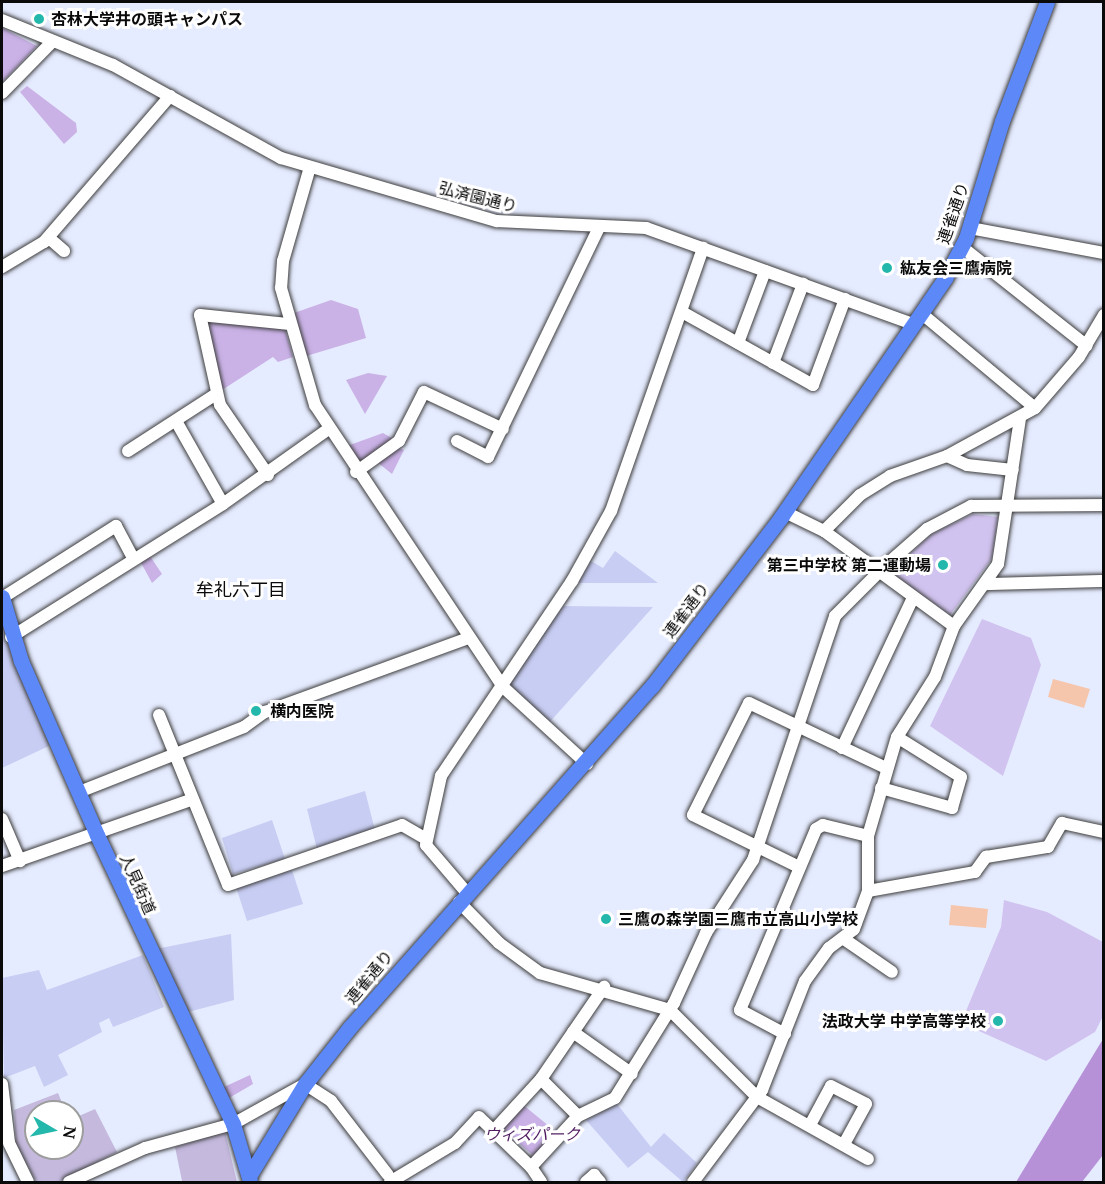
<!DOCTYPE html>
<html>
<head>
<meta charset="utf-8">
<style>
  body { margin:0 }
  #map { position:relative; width:1105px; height:1184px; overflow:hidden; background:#e6ecff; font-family:"Noto Serif","Noto Sans JP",serif }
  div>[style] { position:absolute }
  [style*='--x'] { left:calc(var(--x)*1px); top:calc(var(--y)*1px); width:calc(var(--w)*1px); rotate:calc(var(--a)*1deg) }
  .farmland>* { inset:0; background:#c8cdf3 }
  .green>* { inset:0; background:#cab2e7 }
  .forest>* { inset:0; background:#b691d8 }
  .cemetery>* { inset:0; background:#c5bade }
  .pitch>* { inset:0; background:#d1c3ef }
  .water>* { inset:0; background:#f5c5ac }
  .roads { filter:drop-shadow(0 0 2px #3d3d3d) drop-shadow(0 0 2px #3d3d3d) }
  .minor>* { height:12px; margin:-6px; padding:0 6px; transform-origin:6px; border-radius:6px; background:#fff }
  .major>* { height:15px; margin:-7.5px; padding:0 7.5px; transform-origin:7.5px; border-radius:7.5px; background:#5d88f8 }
  .dots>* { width:16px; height:16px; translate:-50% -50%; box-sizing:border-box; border:3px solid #fff; border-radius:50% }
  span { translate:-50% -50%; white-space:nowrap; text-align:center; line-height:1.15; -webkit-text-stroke:6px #fff; paint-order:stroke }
  .poi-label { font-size:16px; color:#0a0a0a; font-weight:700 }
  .left { translate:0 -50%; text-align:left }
  .right { translate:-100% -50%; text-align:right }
  .street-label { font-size:16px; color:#0a0a0a }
  .park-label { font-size:16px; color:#4f1c5f; font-style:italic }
  .neighbourhood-label { font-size:18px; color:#0a0a0a }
  .frame { position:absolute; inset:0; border:3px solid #0a0a0a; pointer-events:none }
  .north { position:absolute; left:24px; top:1100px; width:60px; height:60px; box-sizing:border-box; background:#fff; border:2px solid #9d9d9d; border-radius:50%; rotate:99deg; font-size:16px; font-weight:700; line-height:24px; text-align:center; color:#0a0a0a }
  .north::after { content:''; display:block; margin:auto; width:21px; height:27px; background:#24b7ab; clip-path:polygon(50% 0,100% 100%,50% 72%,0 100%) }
</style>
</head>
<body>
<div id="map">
  <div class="farmland">
    <i style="clip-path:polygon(615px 551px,658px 583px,578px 583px,591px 561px,603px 568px)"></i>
    <i style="clip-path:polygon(563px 606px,653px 607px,548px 724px,506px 684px)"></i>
    <i style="clip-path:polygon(2px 622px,51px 745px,2px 768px)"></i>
    <i style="clip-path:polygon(365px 791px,375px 830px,317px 849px,307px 809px)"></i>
    <i style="clip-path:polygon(272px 820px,285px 859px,233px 874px,222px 838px)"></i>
    <i style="clip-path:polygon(292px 870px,303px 904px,247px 921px,236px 887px)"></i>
    <i style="clip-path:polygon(231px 934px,234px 1000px,188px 1012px,156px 949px)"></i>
    <i style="clip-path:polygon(143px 955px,164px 1007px,113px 1027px,109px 1018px,99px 1023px,102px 1032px,58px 1055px,68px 1075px,44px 1087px,35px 1066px,4px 1078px,2px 978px,39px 970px,47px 990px)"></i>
    <i style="clip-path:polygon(617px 1104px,651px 1147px,664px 1133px,697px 1163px,683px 1182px,648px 1152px,628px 1168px,586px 1120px)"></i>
  </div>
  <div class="green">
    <i style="clip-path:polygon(2px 28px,37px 46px,2px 82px)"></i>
    <i style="clip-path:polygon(27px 86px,76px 123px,77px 132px,64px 144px,20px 92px)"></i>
    <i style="clip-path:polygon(331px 300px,358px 309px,366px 338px,303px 357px,294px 313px)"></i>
    <i style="clip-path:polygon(204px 317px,284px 326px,293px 357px,278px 362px,273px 357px,219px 392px)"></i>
    <i style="clip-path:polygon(368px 373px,387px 376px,365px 414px,346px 380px)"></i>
    <i style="clip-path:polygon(383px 433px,395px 440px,357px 464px,347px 446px)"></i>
    <i style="clip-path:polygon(395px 447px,404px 450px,392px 474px,377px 462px)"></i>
    <i style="clip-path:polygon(148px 553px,162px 574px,152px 583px,139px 559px)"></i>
    <i style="clip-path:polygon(250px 1075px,253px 1084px,229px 1098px,224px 1087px)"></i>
    <i style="clip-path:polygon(522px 1104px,555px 1131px,535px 1157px,502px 1129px)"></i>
  </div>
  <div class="forest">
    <i style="clip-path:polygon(1103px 1039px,1103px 1155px,1082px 1182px,1016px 1182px)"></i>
  </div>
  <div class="cemetery">
    <i style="clip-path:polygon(58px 1093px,66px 1112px,36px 1112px,36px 1148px,72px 1148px,72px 1119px,95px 1109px,117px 1152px,58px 1182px,36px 1182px,16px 1144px,14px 1110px)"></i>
    <i style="clip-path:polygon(225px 1132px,237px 1182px,176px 1182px,182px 1181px,175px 1147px)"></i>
  </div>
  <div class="pitch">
    <i style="clip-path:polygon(973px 514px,998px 517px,992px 558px,950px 615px,890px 572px,933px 533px)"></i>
    <i style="clip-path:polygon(982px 619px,1031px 638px,1041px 665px,1003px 776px,930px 726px)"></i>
    <i style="clip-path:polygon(1004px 900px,1047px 912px,1103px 942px,1103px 1016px,1095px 1032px,1046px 1061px,961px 1023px,1001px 927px)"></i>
  </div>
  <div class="water">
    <i style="clip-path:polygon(1053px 679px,1090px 689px,1084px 708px,1048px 697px)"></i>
    <i style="clip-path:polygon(951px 905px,988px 909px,986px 928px,949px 925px)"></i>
  </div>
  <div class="roads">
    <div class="minor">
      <i style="--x:2;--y:20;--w:120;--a:22.1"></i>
      <i style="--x:113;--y:65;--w:192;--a:29"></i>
      <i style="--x:281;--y:158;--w:225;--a:16.3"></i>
      <i style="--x:497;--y:221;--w:149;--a:2.7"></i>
      <i style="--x:646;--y:228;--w:284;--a:19.8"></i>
      <i style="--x:2;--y:93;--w:71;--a:-45.6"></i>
      <i style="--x:310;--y:167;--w:98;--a:106"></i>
      <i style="--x:283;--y:261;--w:27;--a:94"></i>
      <i style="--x:281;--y:288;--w:122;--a:73.8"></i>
      <i style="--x:315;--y:405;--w:339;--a:56.3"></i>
      <i style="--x:503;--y:687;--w:114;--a:42.5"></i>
      <i style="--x:970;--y:228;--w:136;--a:10.6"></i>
      <i style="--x:49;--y:238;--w:20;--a:41"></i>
      <i style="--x:962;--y:247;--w:159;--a:38.4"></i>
      <i style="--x:2;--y:267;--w:49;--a:-30.8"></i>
      <i style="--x:44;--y:242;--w:193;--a:-49.2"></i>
      <i style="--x:682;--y:312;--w:150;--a:29.1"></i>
      <i style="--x:813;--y:385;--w:92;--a:-69.6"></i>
      <i style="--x:921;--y:313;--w:148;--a:39.8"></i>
      <i style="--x:738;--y:343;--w:77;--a:-69.4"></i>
      <i style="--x:773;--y:363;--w:85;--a:-69.2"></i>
      <i style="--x:176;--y:421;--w:95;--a:60.5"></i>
      <i style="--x:457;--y:441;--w:35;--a:27"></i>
      <i style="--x:488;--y:457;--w:255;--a:-64.2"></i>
      <i style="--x:128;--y:451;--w:105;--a:-32.9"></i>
      <i style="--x:947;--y:456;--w:22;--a:24"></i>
      <i style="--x:967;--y:465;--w:46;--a:6.2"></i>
      <i style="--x:356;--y:472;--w:53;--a:-35.8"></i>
      <i style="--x:399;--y:441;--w:55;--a:-63"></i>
      <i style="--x:424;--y:392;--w:87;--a:25.1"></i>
      <i style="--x:268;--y:475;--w:85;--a:-124.4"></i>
      <i style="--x:220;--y:405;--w:92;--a:-102.5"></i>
      <i style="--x:200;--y:315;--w:88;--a:5.8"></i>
      <i style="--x:785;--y:512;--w:43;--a:26"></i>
      <i style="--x:824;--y:531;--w:161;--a:36.2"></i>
      <i style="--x:824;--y:531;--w:51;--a:-45"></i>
      <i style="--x:860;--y:495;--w:36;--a:-32"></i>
      <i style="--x:890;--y:476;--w:60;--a:-19.3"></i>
      <i style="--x:947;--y:456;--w:100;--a:-28.6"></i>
      <i style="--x:1035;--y:408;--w:67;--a:-49.2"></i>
      <i style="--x:1079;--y:357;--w:49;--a:-59.2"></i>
      <i style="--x:987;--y:584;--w:117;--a:-1.5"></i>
      <i style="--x:2;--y:598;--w:135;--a:-32.3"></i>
      <i style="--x:116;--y:526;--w:36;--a:62"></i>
      <i style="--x:11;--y:637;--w:250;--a:-32.1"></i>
      <i style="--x:223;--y:504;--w:128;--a:-35.4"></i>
      <i style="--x:159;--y:715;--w:183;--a:67.9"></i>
      <i style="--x:228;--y:885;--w:184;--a:-19"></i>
      <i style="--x:402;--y:825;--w:28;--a:30"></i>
      <i style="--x:842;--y:748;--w:166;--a:-64.7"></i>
      <i style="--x:881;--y:788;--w:74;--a:15.7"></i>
      <i style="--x:952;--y:808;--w:32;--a:-74"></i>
      <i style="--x:961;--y:777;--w:75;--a:-148"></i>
      <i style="--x:79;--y:792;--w:177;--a:-21.5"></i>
      <i style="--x:244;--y:727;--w:26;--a:-36"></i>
      <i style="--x:265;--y:712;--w:216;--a:-20"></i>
      <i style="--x:2;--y:819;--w:46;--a:66.8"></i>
      <i style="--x:2;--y:866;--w:202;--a:-19.3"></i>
      <i style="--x:799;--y:867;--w:118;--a:-153.9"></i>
      <i style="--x:693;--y:815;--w:125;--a:-63.4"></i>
      <i style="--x:749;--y:703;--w:152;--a:25.4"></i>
      <i style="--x:868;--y:891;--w:109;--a:-10.1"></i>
      <i style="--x:975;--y:872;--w:19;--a:-54"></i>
      <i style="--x:986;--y:857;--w:63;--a:-9.2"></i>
      <i style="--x:1048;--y:847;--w:28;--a:-60"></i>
      <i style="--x:1062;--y:823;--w:43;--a:12.1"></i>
      <i style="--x:467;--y:893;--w:63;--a:-130.5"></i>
      <i style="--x:426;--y:845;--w:71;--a:-77.7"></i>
      <i style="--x:441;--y:776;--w:235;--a:-56.1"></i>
      <i style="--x:572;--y:581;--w:80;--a:-60.9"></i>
      <i style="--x:611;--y:511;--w:279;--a:-70.7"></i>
      <i style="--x:459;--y:902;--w:57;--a:45.7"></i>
      <i style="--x:499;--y:943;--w:51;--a:36.2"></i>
      <i style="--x:540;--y:973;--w:135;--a:15.9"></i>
      <i style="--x:670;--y:1010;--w:123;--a:45"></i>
      <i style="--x:757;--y:1097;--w:127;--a:29.2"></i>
      <i style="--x:844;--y:939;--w:58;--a:34.5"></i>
      <i style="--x:573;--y:1032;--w:72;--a:35.4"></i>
      <i style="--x:785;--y:1034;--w:51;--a:-151.9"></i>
      <i style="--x:740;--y:1010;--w:196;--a:-67.2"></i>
      <i style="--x:816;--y:829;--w:8;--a:-30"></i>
      <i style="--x:823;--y:825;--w:46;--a:13.7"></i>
      <i style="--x:868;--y:836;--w:103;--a:-73.7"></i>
      <i style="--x:897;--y:737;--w:71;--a:-57.7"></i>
      <i style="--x:935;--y:677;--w:54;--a:-69.6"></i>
      <i style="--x:954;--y:626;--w:76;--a:-54.6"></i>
      <i style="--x:998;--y:564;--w:147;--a:-81.4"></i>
      <i style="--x:541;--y:1079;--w:52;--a:45"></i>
      <i style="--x:2;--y:1084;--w:59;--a:83.2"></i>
      <i style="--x:9;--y:1143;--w:43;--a:64"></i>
      <i style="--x:810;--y:1125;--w:44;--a:-61.7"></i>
      <i style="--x:831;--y:1086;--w:39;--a:27"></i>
      <i style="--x:866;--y:1104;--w:46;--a:118.8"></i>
      <i style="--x:496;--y:1128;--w:67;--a:-47.4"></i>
      <i style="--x:541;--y:1079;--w:112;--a:-55.6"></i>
      <i style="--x:531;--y:1167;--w:18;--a:56"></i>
      <i style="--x:69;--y:1182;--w:83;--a:-24.1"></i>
      <i style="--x:145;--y:1148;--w:91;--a:-15.3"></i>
      <i style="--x:233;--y:1124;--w:82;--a:-29.1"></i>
      <i style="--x:305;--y:1084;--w:31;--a:33"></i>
      <i style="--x:331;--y:1101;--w:93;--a:52.4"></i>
      <i style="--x:390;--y:1182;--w:76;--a:-31"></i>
      <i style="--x:455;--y:1143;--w:35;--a:-47"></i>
      <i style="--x:479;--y:1117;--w:72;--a:43.9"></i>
      <i style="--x:531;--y:1167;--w:69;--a:-47.3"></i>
      <i style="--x:578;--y:1116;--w:41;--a:-25.9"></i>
      <i style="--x:615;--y:1098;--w:112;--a:-58.2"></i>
      <i style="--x:674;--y:1003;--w:77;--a:-65.4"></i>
      <i style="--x:706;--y:933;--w:87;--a:-57.2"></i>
      <i style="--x:753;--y:860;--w:257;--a:-71.4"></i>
      <i style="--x:835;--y:616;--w:72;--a:-45"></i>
      <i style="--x:886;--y:565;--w:55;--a:-41.3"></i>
      <i style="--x:927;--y:529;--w:50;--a:-27.6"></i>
      <i style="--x:971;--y:506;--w:133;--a:-0.4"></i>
      <i style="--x:586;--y:1182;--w:11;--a:-41"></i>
      <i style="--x:594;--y:1175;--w:9;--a:49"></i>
      <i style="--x:693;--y:1182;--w:115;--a:-53.1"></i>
      <i style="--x:762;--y:1090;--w:117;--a:-68.5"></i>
      <i style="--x:805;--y:981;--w:41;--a:-54"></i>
      <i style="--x:829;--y:948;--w:31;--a:-37"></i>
      <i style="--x:854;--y:929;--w:40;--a:-69.8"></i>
      <i style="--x:868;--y:891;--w:55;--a:-90"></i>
    </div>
    <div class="major">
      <i style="--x:2;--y:597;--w:67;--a:73.5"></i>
      <i style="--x:21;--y:661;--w:190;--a:66.4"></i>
      <i style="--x:97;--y:835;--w:319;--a:64.8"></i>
      <i style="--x:233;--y:1124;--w:59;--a:73.4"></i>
      <i style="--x:249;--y:1176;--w:108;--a:-58.7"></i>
      <i style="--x:305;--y:1084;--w:73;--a:-51.7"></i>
      <i style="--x:350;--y:1027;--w:456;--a:-48.5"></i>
      <i style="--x:652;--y:686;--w:213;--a:-52.6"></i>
      <i style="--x:781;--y:517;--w:290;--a:-55.5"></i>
      <i style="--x:945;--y:278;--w:45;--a:-62.3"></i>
      <i style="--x:966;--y:238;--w:122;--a:-72.9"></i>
      <i style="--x:1002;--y:121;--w:127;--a:-69.3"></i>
    </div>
  </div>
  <div class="dots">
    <i style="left:39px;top:19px;background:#24b7ab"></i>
    <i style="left:887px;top:268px;background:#24b7ab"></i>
    <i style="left:943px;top:565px;background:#24b7ab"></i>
    <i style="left:256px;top:711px;background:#24b7ab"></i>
    <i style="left:606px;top:919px;background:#24b7ab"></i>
    <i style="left:998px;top:1021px;background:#24b7ab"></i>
  </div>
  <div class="poi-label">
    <span class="left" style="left:51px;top:19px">杏林大学井の頭キャンパス</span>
    <span class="left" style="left:900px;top:268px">紘友会三鷹病院</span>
    <span class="right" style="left:931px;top:565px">第三中学校 第二運動場</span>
    <span class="left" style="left:270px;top:711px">横内医院</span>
    <span class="left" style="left:618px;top:919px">三鷹の森学園三鷹市立高山小学校</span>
    <span class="right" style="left:986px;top:1021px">法政大学 中学高等学校</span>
  </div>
  <div class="street-label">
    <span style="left:478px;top:197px;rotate:14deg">弘済園通り</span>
    <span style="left:953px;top:213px;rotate:-71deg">連雀通り</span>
    <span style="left:686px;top:610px;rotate:-53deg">連雀通り</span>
    <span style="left:138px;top:884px;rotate:66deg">人見街道</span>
    <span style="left:369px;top:977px;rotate:-50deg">連雀通り</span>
  </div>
  <div class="park-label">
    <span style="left:532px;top:1134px">ウィズパーク</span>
  </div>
  <div class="neighbourhood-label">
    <span style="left:241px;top:589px">牟礼六丁目</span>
  </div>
  <div class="frame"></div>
  <div class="north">N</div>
</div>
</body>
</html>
